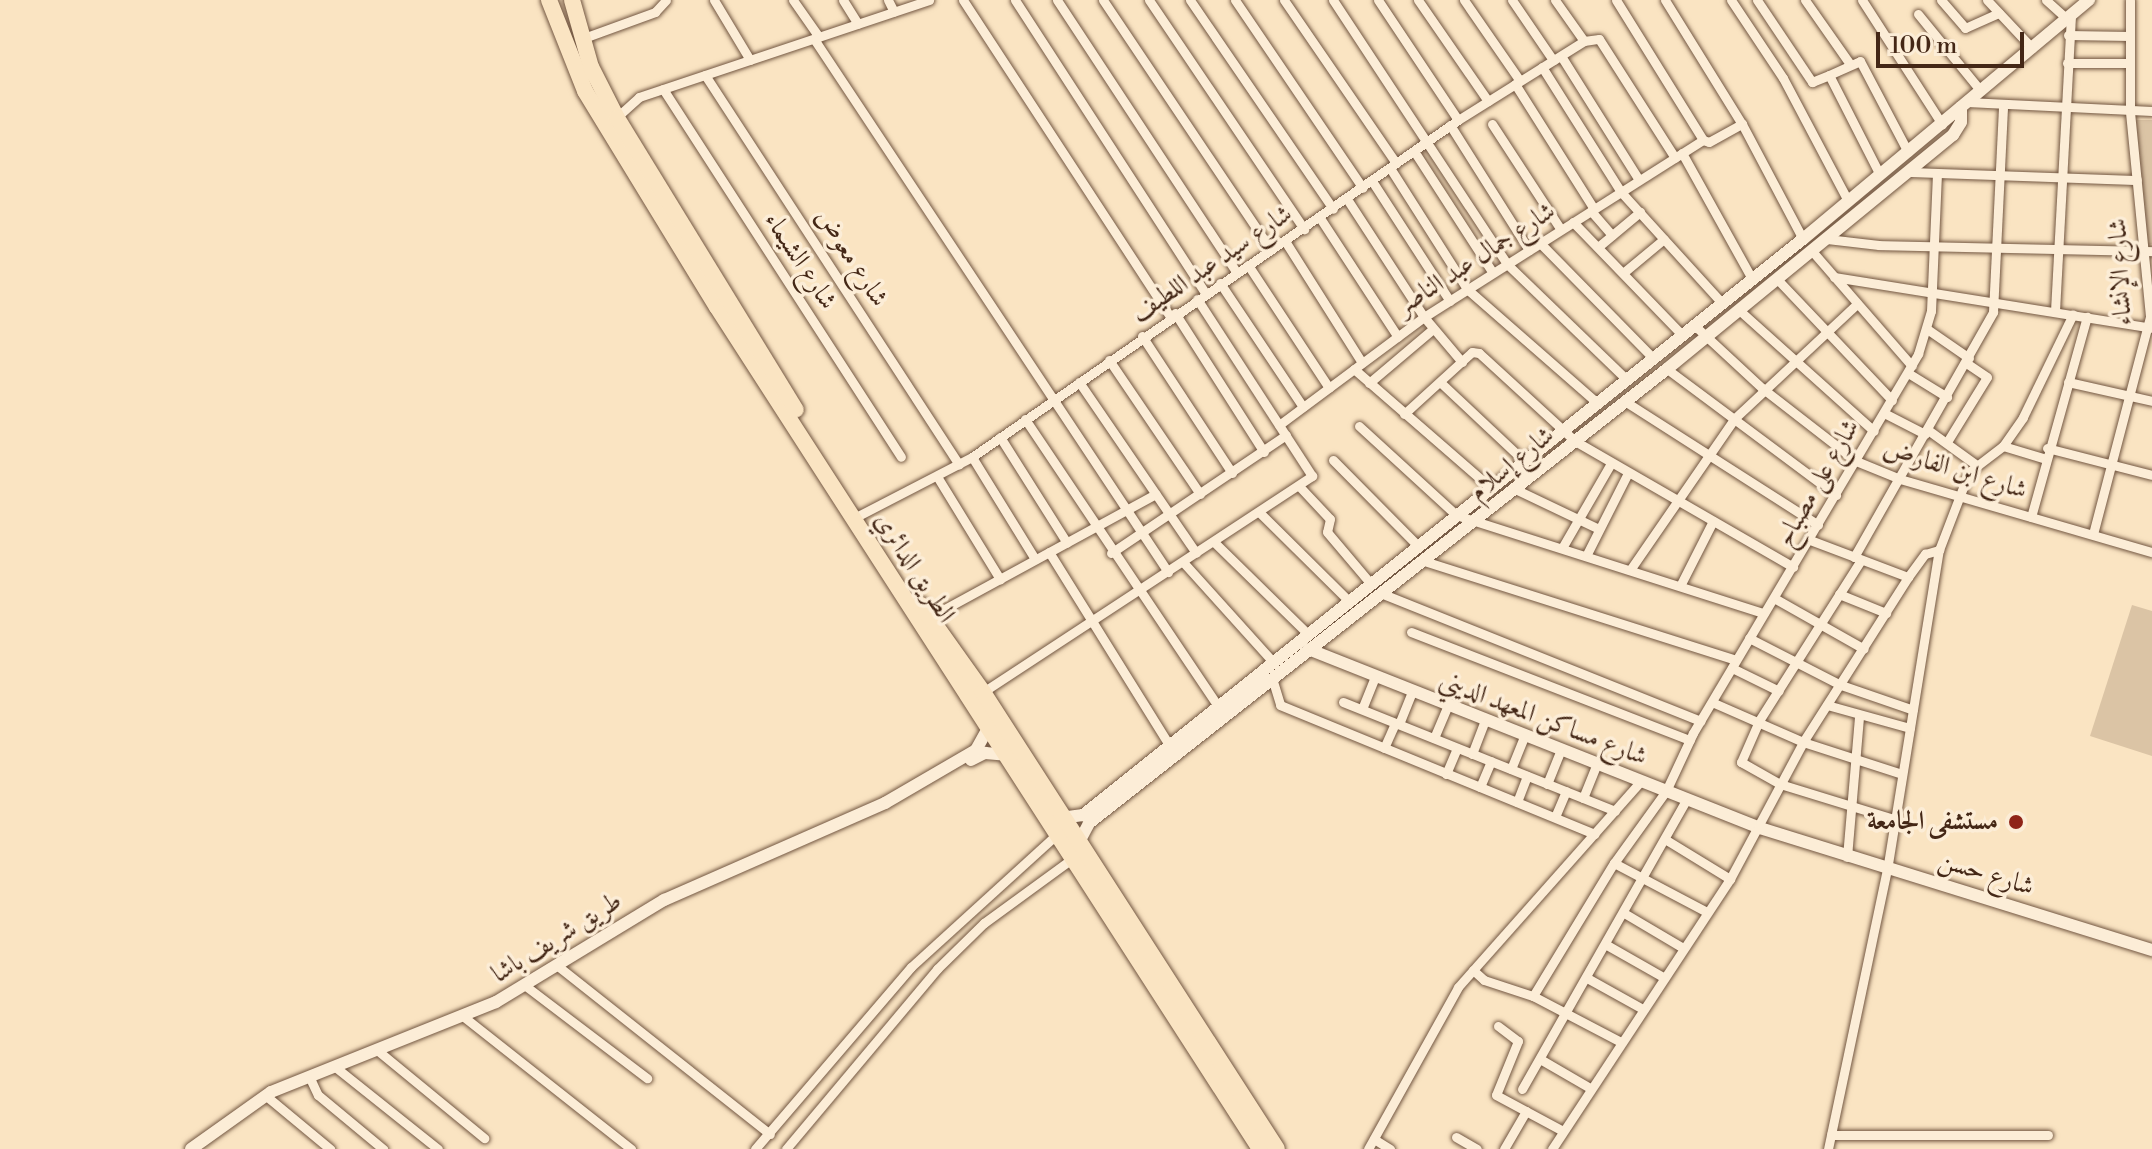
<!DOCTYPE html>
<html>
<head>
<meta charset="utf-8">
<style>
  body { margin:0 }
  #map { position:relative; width:2152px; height:1149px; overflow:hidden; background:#fae4c2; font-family:"Libre Bodoni",Amiri,serif }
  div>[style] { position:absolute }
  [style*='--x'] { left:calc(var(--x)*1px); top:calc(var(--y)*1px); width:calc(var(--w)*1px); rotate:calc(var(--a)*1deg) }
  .green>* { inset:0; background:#dbc4a5 }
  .roads { filter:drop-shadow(0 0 2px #725641) drop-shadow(0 0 2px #725641) }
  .street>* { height:9px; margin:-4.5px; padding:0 4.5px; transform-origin:4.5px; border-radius:4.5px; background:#fcedd7 }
  .secondary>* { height:12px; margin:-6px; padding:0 6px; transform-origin:6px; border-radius:6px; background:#fcedd7 }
  .highway>* { height:16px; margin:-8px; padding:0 8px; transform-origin:8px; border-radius:8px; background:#fae4c2 }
  .dots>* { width:22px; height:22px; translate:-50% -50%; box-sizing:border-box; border:4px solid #fcedd7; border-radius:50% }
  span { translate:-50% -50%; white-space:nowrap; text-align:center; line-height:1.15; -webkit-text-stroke:7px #fcedd7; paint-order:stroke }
  .street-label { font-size:26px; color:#442716 }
  .poi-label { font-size:26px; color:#442716; font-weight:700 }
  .right { translate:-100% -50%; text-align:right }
  .scale { position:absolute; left:1876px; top:32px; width:148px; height:36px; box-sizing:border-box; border:4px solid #442716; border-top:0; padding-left:10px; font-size:24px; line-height:28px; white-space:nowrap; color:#442716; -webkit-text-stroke:6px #fcedd7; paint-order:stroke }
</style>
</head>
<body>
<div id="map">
  <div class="green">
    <i style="clip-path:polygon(2134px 120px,2152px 120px,2152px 244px,2145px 245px)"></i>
    <i style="clip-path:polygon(2132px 605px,2152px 611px,2152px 756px,2090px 736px)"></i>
  </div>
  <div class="roads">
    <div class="street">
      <i style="--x:714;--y:0;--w:70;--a:59"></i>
      <i style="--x:793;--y:0;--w:45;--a:54.9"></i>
      <i style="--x:843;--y:0;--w:28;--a:58"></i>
      <i style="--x:888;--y:0;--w:13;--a:63"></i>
      <i style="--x:963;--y:0;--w:380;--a:56.8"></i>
      <i style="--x:1015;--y:0;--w:349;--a:57"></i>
      <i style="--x:1057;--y:0;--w:327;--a:56.6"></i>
      <i style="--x:1103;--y:0;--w:301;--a:56.1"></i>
      <i style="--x:1149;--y:0;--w:277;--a:55.9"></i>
      <i style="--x:1190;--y:0;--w:253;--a:55.6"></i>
      <i style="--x:1235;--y:0;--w:227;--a:55.8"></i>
      <i style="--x:1284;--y:0;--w:198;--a:55.5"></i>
      <i style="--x:1333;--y:0;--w:316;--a:56.6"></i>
      <i style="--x:1507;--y:264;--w:165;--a:44"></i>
      <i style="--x:1378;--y:0;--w:144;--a:56.3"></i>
      <i style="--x:1418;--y:0;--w:123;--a:55.3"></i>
      <i style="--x:1464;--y:0;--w:98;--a:55.3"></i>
      <i style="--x:1512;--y:0;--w:73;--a:55.7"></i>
      <i style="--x:1555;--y:0;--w:50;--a:54.7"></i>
      <i style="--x:1616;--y:0;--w:165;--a:58.1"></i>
      <i style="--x:1665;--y:0;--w:146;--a:58.2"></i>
      <i style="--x:1742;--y:124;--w:130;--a:62.1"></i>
      <i style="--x:1731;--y:0;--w:94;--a:56.3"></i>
      <i style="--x:1783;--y:78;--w:139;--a:62.1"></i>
      <i style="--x:1757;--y:0;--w:99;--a:56.1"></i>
      <i style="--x:1812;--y:82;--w:18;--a:-22"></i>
      <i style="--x:1805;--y:0;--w:78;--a:54.9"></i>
      <i style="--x:1862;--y:0;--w:148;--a:57.2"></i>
      <i style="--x:1941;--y:0;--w:37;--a:49"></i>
      <i style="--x:1965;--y:28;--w:37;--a:-24"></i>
      <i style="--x:1987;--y:0;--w:66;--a:46.8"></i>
      <i style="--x:2046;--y:0;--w:28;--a:42"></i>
      <i style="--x:1918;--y:14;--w:98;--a:50.8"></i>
      <i style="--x:2068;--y:35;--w:62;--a:0.9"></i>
      <i style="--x:581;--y:39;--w:79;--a:-20"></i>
      <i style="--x:655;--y:12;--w:16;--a:-47"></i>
      <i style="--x:814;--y:39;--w:640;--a:56.41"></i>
      <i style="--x:1561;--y:56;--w:146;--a:57.8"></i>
      <i style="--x:2067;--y:63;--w:63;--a:0"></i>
      <i style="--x:1542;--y:67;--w:148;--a:57.7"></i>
      <i style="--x:1621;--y:192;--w:150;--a:47.7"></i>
      <i style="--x:705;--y:75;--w:465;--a:56.9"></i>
      <i style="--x:1515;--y:84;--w:148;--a:57.7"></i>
      <i style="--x:663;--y:89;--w:438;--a:57.1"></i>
      <i style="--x:1967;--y:102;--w:185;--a:2.8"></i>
      <i style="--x:617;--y:117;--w:30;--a:-42"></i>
      <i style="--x:639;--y:97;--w:306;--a:-18.5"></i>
      <i style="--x:1492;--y:124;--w:126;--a:56.9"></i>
      <i style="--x:1450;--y:125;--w:148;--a:57.7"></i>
      <i style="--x:1703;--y:140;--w:6;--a:18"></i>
      <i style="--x:1709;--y:142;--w:38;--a:-29"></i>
      <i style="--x:1414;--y:151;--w:145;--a:57.1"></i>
      <i style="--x:1682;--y:153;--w:144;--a:60.9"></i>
      <i style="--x:1390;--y:168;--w:143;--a:57.5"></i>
      <i style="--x:1467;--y:289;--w:173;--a:41.2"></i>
      <i style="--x:1908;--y:172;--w:229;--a:2"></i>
      <i style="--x:1880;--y:175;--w:112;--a:-117"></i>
      <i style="--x:1829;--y:75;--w:34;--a:-24"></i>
      <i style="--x:1860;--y:61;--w:103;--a:62.2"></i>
      <i style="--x:1372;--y:181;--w:143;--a:57"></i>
      <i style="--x:1347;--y:199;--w:141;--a:56.9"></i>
      <i style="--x:1424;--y:317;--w:59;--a:49.8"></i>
      <i style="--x:1591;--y:211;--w:32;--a:49"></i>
      <i style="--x:1320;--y:218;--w:142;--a:56.8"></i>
      <i style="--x:1573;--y:222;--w:157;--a:46"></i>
      <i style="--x:1827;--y:239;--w:52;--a:6.6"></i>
      <i style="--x:1879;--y:245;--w:273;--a:1.3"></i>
      <i style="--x:1285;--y:241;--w:144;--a:57.7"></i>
      <i style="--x:1540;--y:243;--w:161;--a:45.5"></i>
      <i style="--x:1598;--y:247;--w:55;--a:-39.8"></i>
      <i style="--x:1812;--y:251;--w:152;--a:49"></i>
      <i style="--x:1248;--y:265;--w:147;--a:56.6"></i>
      <i style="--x:1623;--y:273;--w:53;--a:-39.7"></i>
      <i style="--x:1834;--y:277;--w:322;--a:9.1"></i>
      <i style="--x:1777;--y:279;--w:167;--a:46.5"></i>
      <i style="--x:1220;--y:283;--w:149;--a:56.2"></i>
      <i style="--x:1739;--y:310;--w:181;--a:41.9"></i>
      <i style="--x:2055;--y:311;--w:296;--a:-86.9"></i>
      <i style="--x:1175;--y:313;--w:165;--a:57.4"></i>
      <i style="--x:1694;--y:325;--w:93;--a:42.8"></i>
      <i style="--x:1762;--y:388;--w:119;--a:37.8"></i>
      <i style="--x:1856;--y:461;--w:48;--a:22.2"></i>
      <i style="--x:1900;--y:479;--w:262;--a:16.2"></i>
      <i style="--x:1927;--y:329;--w:51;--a:34.6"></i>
      <i style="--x:1142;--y:336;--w:164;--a:56.7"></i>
      <i style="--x:1109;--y:360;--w:162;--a:55.8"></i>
      <i style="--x:1354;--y:369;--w:181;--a:41"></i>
      <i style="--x:1667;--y:369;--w:211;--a:36.7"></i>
      <i style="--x:1908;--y:373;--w:46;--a:31.6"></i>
      <i style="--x:1079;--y:382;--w:207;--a:55.6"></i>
      <i style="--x:1440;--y:382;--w:115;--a:43.2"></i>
      <i style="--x:2068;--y:382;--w:86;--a:12.7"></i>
      <i style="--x:1369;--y:383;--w:84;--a:-40.2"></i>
      <i style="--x:1626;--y:402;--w:228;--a:32.6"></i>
      <i style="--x:1884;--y:413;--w:46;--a:27.1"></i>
      <i style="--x:1404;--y:414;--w:92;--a:-42.4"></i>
      <i style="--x:1472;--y:352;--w:7;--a:8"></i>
      <i style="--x:1479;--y:353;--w:130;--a:42.5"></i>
      <i style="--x:1575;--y:441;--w:252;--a:30"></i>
      <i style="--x:1025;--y:419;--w:344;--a:56.1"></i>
      <i style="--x:1279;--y:425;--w:181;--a:-36.7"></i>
      <i style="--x:1424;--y:317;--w:330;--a:-32.4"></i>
      <i style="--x:1359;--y:426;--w:132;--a:42.5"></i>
      <i style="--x:1456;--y:515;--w:323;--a:17.7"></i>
      <i style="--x:1928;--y:430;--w:58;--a:35.9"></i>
      <i style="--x:1000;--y:437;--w:125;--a:57.7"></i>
      <i style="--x:1947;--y:442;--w:76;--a:-58.4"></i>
      <i style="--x:1987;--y:377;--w:25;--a:-146"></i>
      <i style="--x:2003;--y:446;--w:42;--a:16.7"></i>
      <i style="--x:2047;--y:448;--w:108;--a:14.4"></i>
      <i style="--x:972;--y:457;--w:120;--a:58.3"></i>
      <i style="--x:1333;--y:460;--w:121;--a:45.3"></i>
      <i style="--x:938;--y:478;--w:119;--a:58.5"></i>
      <i style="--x:1299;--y:486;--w:45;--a:46.8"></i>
      <i style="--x:1330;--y:519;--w:13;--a:103"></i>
      <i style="--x:1327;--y:532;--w:68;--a:49.8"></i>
      <i style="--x:1515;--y:489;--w:93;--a:25.5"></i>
      <i style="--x:1259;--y:512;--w:127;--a:44.7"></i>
      <i style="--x:860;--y:515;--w:126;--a:-27.4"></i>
      <i style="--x:972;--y:457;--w:591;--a:-34.74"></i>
      <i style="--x:1458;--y:120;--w:149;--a:-32.1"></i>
      <i style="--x:1584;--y:41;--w:15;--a:-8"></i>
      <i style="--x:1599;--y:39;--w:141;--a:57.4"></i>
      <i style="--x:2031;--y:517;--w:208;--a:-74.4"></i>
      <i style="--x:2093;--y:534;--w:225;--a:-75.3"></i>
      <i style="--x:2150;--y:316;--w:206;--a:-95.6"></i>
      <i style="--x:2130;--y:111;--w:111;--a:-90"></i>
      <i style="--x:1810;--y:540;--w:105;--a:20.7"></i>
      <i style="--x:1214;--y:542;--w:132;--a:44.4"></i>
      <i style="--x:1562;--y:548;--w:98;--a:-60"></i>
      <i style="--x:1049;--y:552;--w:227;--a:58.1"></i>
      <i style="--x:1111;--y:553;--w:211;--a:-34"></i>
      <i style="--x:1586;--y:556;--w:93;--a:-63.2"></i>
      <i style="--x:1854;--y:557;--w:282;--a:-60.4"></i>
      <i style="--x:1993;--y:312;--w:206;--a:-87.2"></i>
      <i style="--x:1861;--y:560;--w:191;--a:122.4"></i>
      <i style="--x:1759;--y:721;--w:45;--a:113.7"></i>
      <i style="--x:1741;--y:762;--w:45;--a:29.4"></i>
      <i style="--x:1780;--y:784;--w:119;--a:17.1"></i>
      <i style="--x:1424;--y:561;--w:327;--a:17.6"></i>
      <i style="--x:1183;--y:562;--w:135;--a:48"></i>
      <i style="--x:1630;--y:570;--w:183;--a:-55.4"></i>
      <i style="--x:1734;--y:419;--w:167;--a:-43.1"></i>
      <i style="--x:1680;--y:586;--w:73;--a:-63.1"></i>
      <i style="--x:1383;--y:594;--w:342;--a:21.8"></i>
      <i style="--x:1839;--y:594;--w:51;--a:22"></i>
      <i style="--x:1774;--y:598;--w:103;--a:29.5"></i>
      <i style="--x:930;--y:617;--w:257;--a:-28.6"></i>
      <i style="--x:1411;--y:632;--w:299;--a:21.2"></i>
      <i style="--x:1749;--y:638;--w:103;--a:27.1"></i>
      <i style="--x:1841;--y:685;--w:76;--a:19.1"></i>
      <i style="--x:1732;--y:668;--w:52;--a:26.1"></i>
      <i style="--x:1272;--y:678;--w:28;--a:73"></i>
      <i style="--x:1280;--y:705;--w:340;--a:22.3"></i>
      <i style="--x:983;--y:692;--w:394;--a:-33.3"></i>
      <i style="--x:1312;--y:476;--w:211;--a:-123"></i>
      <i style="--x:1343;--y:702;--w:293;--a:21.8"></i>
      <i style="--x:1714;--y:703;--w:97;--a:23.7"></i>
      <i style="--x:1803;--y:742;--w:104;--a:17.9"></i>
      <i style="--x:1827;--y:705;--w:86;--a:15.5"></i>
      <i style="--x:1362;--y:709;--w:35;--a:-68"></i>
      <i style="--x:1399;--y:724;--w:35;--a:-68"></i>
      <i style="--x:1434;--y:738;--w:36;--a:-67"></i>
      <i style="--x:1384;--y:748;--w:27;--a:-66"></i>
      <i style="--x:1472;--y:754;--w:36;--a:-69"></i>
      <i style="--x:1511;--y:769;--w:37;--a:-68"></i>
      <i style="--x:1446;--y:774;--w:28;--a:-67"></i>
      <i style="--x:1547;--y:784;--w:37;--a:-68"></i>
      <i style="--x:1480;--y:787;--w:28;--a:-67"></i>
      <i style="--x:1583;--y:798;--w:38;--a:-68"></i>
      <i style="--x:1517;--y:802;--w:28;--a:-69"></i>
      <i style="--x:1555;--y:817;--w:28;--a:-67"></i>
      <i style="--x:1668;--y:841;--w:73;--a:31.5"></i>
      <i style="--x:1847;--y:857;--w:140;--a:-85.1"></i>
      <i style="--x:1614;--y:863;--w:105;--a:27.8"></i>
      <i style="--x:1624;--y:913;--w:69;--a:30.7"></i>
      <i style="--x:1605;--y:944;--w:67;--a:29.6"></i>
      <i style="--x:559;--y:967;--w:269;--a:38.4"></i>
      <i style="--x:1473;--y:970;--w:15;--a:42"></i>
      <i style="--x:1484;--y:980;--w:52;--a:18.1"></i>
      <i style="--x:1533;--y:996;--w:97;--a:27.6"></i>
      <i style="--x:1587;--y:978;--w:62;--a:29.1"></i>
      <i style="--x:527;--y:987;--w:151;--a:37.2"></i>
      <i style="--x:1533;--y:996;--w:156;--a:-58.7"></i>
      <i style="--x:1614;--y:863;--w:89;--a:-54.2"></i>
      <i style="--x:1666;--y:791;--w:64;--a:-65"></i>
      <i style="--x:1693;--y:733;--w:441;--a:-59.3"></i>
      <i style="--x:1918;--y:354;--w:45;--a:-73.2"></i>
      <i style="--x:1931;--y:311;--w:136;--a:-87.5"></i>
      <i style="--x:464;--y:1017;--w:213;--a:38.3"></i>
      <i style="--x:1498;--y:1026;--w:25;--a:37"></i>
      <i style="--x:1518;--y:1041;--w:58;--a:112.2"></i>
      <i style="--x:1496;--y:1095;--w:76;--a:28.2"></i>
      <i style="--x:377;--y:1050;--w:139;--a:39.4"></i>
      <i style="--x:1540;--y:1059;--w:58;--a:30.1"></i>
      <i style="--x:334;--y:1066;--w:133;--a:38.6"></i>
      <i style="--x:309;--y:1076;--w:21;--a:65"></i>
      <i style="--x:318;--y:1095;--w:85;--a:39.7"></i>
      <i style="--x:1522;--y:1089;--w:334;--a:-60.4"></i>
      <i style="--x:265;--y:1095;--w:85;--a:39.7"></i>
      <i style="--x:1831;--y:1135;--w:217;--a:0"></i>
      <i style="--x:1456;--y:1137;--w:24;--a:30"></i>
      <i style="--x:1374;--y:1139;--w:19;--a:32"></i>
      <i style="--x:755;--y:1149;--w:240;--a:-49.4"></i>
      <i style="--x:911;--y:967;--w:197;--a:-42.3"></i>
      <i style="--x:786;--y:1149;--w:235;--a:-50"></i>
      <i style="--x:937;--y:969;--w:66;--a:-44.4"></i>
      <i style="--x:984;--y:923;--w:110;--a:-36.1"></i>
      <i style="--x:1368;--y:1149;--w:185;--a:-60.9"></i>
      <i style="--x:1458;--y:987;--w:276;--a:-48.4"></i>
      <i style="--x:1504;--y:1149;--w:44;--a:-59.9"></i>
      <i style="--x:1552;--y:1149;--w:323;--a:-56.6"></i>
      <i style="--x:1730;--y:879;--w:155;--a:-61.9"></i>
      <i style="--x:1803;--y:742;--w:196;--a:-57.5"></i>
      <i style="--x:1908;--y:577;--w:29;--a:-54"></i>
      <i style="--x:1925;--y:554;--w:15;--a:-16"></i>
      <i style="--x:1828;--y:1149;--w:285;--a:-78.1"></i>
      <i style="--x:1887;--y:870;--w:324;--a:-80.8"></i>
      <i style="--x:1939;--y:550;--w:84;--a:-69"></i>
      <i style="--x:1969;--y:472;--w:43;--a:-37.4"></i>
      <i style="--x:2003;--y:446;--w:35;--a:-55"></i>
      <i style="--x:2023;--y:417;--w:114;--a:-64.1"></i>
    </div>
    <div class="secondary">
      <i style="--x:1308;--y:649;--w:486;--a:21.6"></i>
      <i style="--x:1760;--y:828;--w:411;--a:17.3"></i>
      <i style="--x:971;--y:760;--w:16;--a:-27"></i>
      <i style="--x:985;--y:753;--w:21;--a:5"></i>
      <i style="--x:1061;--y:818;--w:22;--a:-8"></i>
      <i style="--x:1083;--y:815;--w:922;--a:-38.66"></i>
      <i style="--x:1803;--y:239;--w:373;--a:-39.9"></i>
      <i style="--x:1078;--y:844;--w:24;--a:-62"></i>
      <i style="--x:1089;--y:823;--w:735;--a:-38.15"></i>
      <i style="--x:1667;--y:369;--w:370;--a:-39.3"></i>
      <i style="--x:1953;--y:135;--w:15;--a:-58"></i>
      <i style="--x:1961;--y:122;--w:15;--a:-90"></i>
      <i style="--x:191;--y:1149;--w:98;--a:-35.5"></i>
      <i style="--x:271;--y:1092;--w:242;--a:-21.8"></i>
      <i style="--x:496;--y:1002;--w:197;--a:-31.3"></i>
      <i style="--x:664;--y:900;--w:241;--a:-23.7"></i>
      <i style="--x:885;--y:803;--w:105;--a:-30.2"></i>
      <i style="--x:976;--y:750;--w:25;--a:-61"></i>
    </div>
    <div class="highway">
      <i style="--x:549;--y:0;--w:98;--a:68.4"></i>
      <i style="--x:585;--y:91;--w:253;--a:58.6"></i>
      <i style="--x:717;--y:307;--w:1002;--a:57.18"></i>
      <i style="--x:572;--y:0;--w:70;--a:74.2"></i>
      <i style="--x:591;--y:67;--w:57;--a:63"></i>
      <i style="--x:617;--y:118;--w:342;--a:58.5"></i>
      <i style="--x:921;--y:605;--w:107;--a:54.5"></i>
      <i style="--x:983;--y:692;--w:543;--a:57.25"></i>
    </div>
  </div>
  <div class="dots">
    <i style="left:2016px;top:822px;background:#8f2418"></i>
  </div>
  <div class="street-label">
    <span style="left:851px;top:258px;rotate:57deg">شارع معوض</span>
    <span style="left:1476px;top:259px;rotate:-33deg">شارع جمال عبد الناصر</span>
    <span style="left:800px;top:261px;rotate:57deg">شارع الشيماء</span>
    <span style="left:1212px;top:264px;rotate:-34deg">شارع سيد عبد اللطيف</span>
    <span style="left:2121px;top:272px;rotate:-93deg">شارع الإنشاء</span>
    <span style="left:1512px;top:464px;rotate:-39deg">شارع إسلام</span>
    <span style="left:1955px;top:470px;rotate:17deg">شارع ابن الفارض</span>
    <span style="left:1818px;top:483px;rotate:-60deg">شارع على مصباح</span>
    <span style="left:914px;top:568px;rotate:57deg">الطريق الدائري</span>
    <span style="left:1543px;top:719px;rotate:21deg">شارع مساكن المعهد الديني</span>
    <span style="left:1986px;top:874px;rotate:17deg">شارع حسن</span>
    <span style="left:557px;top:938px;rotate:-32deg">طريق شريف باشا</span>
  </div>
  <div class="poi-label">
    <span class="right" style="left:1998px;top:822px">مستشفى الجامعة</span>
  </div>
  <div class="scale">100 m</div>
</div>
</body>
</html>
